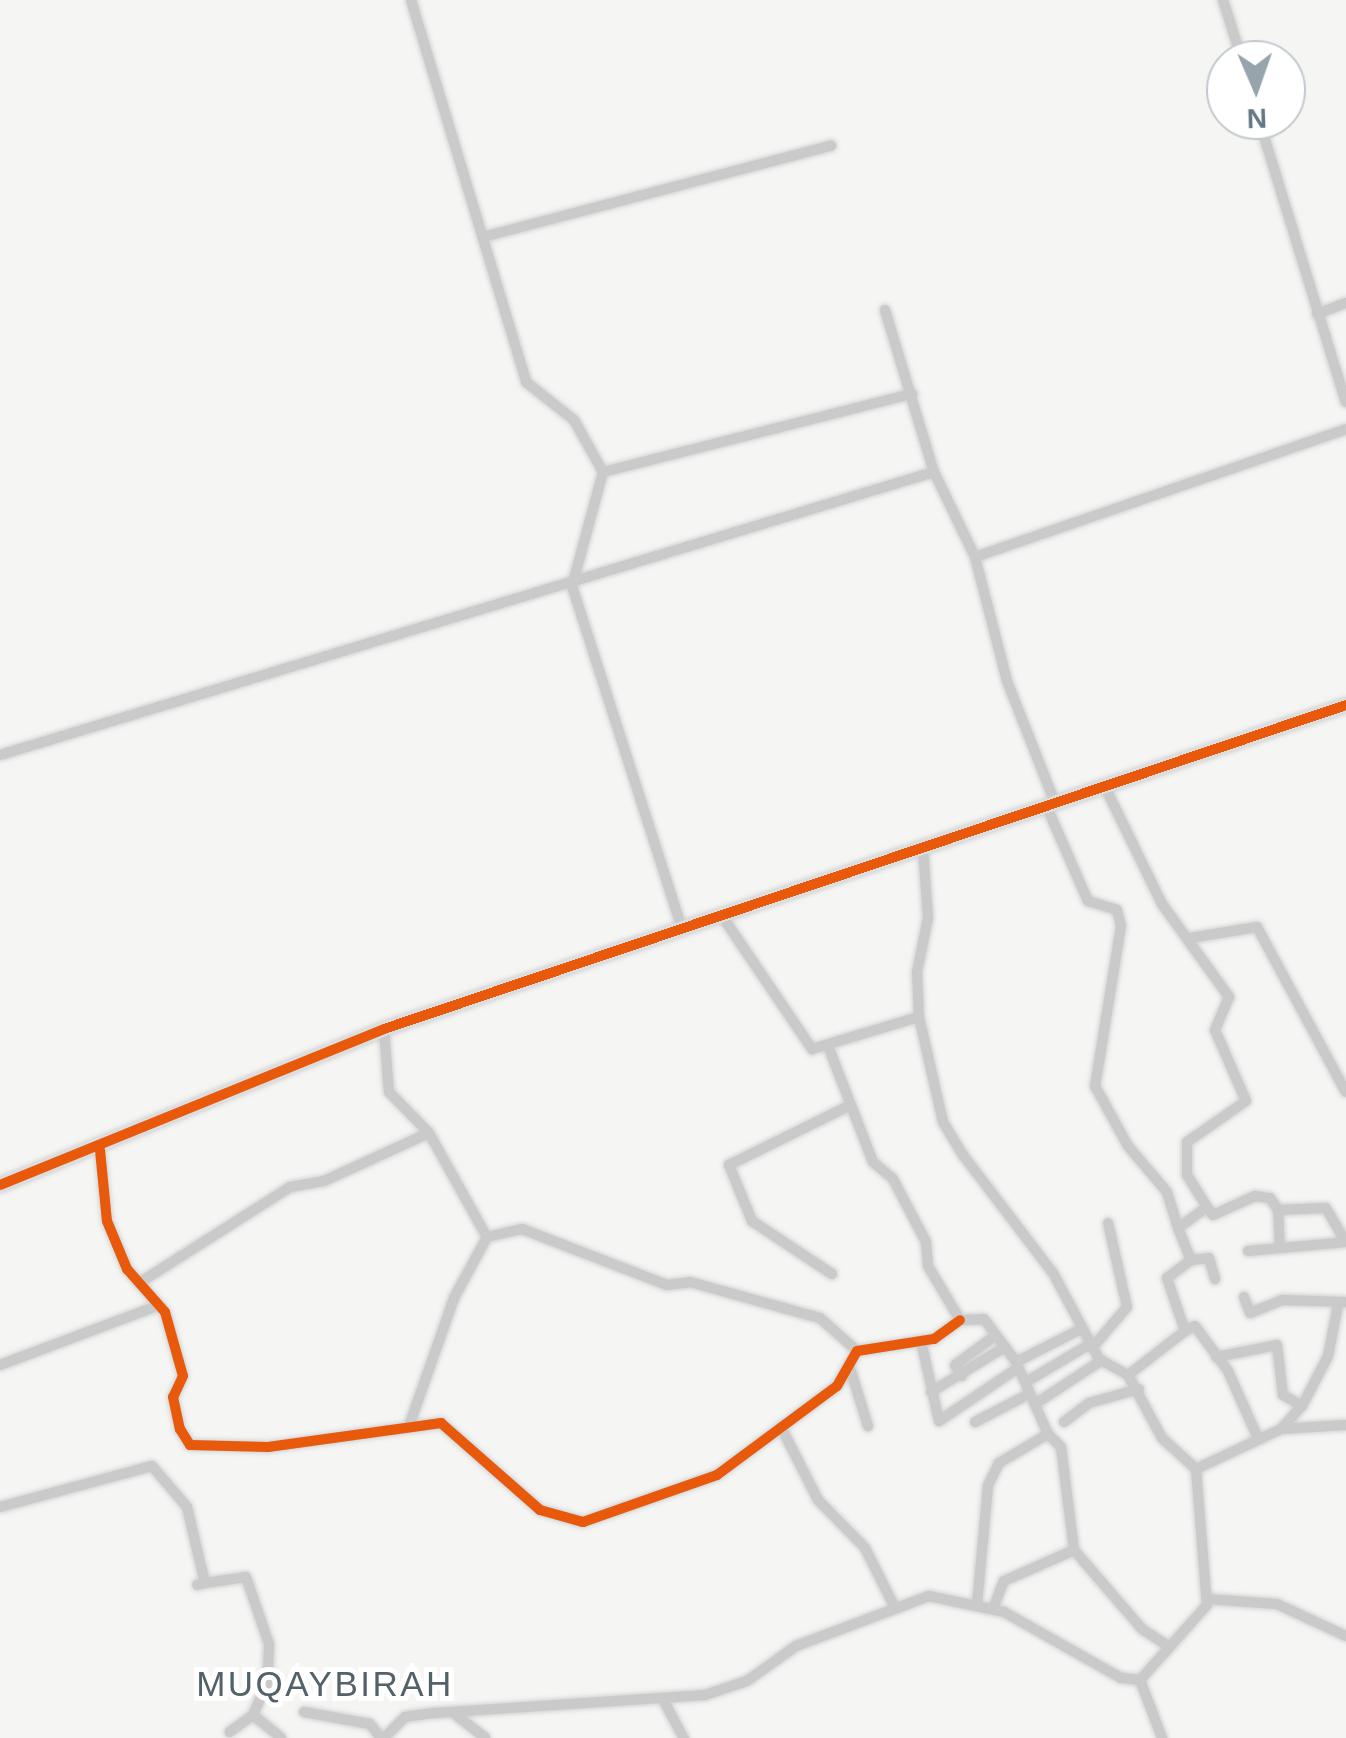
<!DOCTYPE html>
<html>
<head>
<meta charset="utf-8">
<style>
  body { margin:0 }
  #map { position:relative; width:1346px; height:1738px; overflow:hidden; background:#f5f5f4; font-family:Arial,sans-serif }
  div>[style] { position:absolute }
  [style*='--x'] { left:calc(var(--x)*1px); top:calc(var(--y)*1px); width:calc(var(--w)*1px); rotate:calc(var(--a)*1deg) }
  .roads { filter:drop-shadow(0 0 2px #d2d3d4) drop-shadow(0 0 2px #d2d3d4) }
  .street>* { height:10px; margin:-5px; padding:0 5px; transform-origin:5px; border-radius:5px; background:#cacacb }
  .secondary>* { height:14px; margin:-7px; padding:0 7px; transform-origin:7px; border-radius:7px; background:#dedfe0 }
  .cycleway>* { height:10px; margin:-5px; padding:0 5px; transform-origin:5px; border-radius:5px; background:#e8590c }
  span { translate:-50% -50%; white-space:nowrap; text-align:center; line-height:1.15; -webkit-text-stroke:10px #fff; paint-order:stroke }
  .quarter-label { font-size:35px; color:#536269; letter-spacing:2.5px }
  .north { position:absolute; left:1206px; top:40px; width:100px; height:100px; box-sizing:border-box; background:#fff; border:2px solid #c1c9ce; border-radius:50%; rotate:178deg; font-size:28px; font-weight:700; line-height:40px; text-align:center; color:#657984 }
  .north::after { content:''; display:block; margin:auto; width:35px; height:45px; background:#97a4ab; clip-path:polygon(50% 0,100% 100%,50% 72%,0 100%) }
</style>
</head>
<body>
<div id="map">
  <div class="roads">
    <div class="street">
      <i style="--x:411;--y:0;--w:399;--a:73.2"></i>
      <i style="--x:526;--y:382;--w:61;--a:38.4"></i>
      <i style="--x:574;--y:420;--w:60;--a:60.9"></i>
      <i style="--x:603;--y:472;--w:118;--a:105.2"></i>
      <i style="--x:572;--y:586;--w:360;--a:72.2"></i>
      <i style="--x:1223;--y:0;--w:63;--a:72.4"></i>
      <i style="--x:1259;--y:120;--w:295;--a:72.9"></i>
      <i style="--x:483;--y:237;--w:360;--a:-14.7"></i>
      <i style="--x:885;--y:310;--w:169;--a:73.2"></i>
      <i style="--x:934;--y:472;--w:94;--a:64.2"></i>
      <i style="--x:975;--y:557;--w:128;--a:75.5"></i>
      <i style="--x:1007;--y:681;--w:131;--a:68.5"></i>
      <i style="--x:1317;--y:314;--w:31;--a:-21"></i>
      <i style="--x:603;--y:472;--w:319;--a:-14.2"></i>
      <i style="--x:975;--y:557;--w:392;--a:-19"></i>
      <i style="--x:0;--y:755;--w:976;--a:-16.86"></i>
      <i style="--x:1104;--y:785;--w:132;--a:64"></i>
      <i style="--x:1162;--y:904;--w:115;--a:54.2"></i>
      <i style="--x:1229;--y:997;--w:36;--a:113"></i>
      <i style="--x:1215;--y:1030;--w:77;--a:66.4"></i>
      <i style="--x:1246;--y:1101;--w:72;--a:145.2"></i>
      <i style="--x:1187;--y:1142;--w:33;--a:90"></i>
      <i style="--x:1187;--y:1175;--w:38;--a:58"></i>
      <i style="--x:1207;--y:1207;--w:36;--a:144"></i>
      <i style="--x:1178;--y:1228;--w:35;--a:68"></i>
      <i style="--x:1191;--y:1260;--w:30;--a:143"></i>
      <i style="--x:1167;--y:1278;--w:56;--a:71.2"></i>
      <i style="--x:1185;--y:1331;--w:72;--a:142.3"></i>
      <i style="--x:1046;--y:805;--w:105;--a:66.4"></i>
      <i style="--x:1088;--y:901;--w:30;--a:17"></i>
      <i style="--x:1117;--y:910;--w:16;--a:76"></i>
      <i style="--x:1121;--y:926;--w:162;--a:99.2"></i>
      <i style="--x:1095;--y:1086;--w:68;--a:61.2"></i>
      <i style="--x:1128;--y:1146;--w:60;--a:49.7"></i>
      <i style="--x:1167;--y:1192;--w:38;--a:73"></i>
      <i style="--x:722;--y:916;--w:161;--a:55.9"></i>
      <i style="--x:812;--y:1049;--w:112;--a:-16.7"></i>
      <i style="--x:919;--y:1017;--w:45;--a:-92.5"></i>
      <i style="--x:917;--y:972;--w:55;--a:-78.5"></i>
      <i style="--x:928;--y:918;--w:70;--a:-94.1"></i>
      <i style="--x:1190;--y:938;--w:68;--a:-9.3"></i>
      <i style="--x:1257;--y:927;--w:187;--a:61.7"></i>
      <i style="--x:919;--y:1017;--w:108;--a:77.1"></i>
      <i style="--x:943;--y:1122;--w:39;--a:59"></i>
      <i style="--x:963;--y:1155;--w:148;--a:52.7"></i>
      <i style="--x:1053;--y:1273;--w:98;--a:61.9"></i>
      <i style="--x:1099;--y:1359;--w:33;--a:29"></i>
      <i style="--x:1128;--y:1375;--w:72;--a:61.6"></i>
      <i style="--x:1162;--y:1438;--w:46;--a:42.4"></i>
      <i style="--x:1196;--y:1469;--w:136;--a:85.4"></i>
      <i style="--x:1207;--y:1605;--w:101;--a:131.8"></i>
      <i style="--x:384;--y:1029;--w:63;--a:85.5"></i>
      <i style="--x:389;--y:1092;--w:57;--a:45.7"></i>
      <i style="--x:429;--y:1133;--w:119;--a:60.9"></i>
      <i style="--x:828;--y:1046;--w:124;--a:68.8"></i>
      <i style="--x:873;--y:1162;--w:26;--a:40"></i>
      <i style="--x:893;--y:1179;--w:71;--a:62.4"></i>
      <i style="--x:926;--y:1242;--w:24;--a:85"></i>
      <i style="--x:928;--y:1266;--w:63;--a:59.3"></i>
      <i style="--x:960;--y:1320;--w:24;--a:-2"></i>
      <i style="--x:984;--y:1319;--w:54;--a:53.3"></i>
      <i style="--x:1016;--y:1362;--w:79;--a:66"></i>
      <i style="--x:1048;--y:1434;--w:57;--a:149.4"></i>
      <i style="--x:999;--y:1463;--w:25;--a:116"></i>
      <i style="--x:988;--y:1486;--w:120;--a:95.3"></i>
      <i style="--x:100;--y:1150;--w:71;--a:84.4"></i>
      <i style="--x:107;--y:1221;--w:52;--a:67.4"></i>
      <i style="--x:127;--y:1269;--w:57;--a:48.5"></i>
      <i style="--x:165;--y:1312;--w:66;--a:74.3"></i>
      <i style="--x:183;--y:1376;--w:23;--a:115"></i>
      <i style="--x:173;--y:1397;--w:33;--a:78"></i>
      <i style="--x:180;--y:1429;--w:19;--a:58"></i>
      <i style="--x:190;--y:1445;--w:78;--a:1.5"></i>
      <i style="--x:268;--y:1447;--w:175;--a:-7.9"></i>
      <i style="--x:441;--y:1423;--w:132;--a:41.3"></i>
      <i style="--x:540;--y:1510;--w:45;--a:15.6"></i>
      <i style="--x:583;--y:1522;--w:142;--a:-19.3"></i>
      <i style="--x:717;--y:1475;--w:149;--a:-36.6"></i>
      <i style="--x:837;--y:1386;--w:40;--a:-60.3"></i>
      <i style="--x:857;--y:1351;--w:78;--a:-8.9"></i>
      <i style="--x:934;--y:1339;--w:32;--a:-36"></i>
      <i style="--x:1207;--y:1207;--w:10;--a:53"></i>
      <i style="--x:1213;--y:1215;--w:46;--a:-24.3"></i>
      <i style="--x:1255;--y:1196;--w:15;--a:8"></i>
      <i style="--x:1270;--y:1198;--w:14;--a:56"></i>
      <i style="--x:1280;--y:1248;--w:38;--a:-93"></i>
      <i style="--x:1278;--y:1210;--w:48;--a:-2.4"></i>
      <i style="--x:1326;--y:1208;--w:38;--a:60"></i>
      <i style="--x:1248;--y:1251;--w:98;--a:-5.2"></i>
      <i style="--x:1191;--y:1260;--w:18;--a:-6"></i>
      <i style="--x:1209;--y:1258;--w:22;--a:74"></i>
      <i style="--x:832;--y:1274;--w:96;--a:-146.5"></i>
      <i style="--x:752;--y:1221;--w:61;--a:-112.3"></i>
      <i style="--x:729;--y:1165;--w:134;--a:-26.2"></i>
      <i style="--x:139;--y:1283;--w:179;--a:-32.4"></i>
      <i style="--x:290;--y:1187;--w:35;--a:-10"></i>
      <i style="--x:324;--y:1181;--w:115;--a:-24.6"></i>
      <i style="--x:1244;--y:1297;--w:17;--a:69"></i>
      <i style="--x:1250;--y:1313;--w:35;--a:-22"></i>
      <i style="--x:1283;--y:1300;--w:63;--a:1.8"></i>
      <i style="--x:1185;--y:1331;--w:11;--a:-27"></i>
      <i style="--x:1195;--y:1326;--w:56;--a:53.7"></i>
      <i style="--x:1228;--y:1371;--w:71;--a:66"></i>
      <i style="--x:921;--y:1341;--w:82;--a:77.3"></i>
      <i style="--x:939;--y:1421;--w:95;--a:-33.9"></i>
      <i style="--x:1092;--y:1348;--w:54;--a:-49.5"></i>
      <i style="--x:1127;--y:1307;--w:86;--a:-102.7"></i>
      <i style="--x:1216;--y:1357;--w:62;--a:-11.1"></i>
      <i style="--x:1277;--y:1345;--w:50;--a:83.2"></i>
      <i style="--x:1283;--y:1395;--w:22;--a:30"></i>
      <i style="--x:1016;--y:1362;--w:71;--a:-26.9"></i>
      <i style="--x:0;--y:1365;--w:168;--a:-20.6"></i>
      <i style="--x:850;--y:1368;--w:61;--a:72.8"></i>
      <i style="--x:962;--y:1376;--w:13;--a:-122"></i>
      <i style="--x:955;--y:1365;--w:51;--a:-36.2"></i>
      <i style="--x:1026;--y:1382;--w:74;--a:-30.7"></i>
      <i style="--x:931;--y:1392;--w:87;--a:-31.3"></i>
      <i style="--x:1035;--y:1404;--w:80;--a:-33.3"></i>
      <i style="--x:975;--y:1422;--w:61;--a:-27.4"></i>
      <i style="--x:1064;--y:1422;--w:31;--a:-37"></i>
      <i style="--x:1089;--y:1403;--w:52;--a:-15.6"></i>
      <i style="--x:409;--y:1426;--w:136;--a:-70.6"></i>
      <i style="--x:454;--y:1298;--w:69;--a:-61.6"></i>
      <i style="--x:487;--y:1237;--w:36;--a:-13"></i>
      <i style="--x:522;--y:1229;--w:155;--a:21.1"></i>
      <i style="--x:667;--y:1285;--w:23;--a:-7"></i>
      <i style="--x:690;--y:1282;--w:135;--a:15.5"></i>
      <i style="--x:820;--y:1318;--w:50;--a:41.7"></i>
      <i style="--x:781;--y:1427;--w:82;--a:63.1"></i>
      <i style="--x:818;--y:1500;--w:67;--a:45.6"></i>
      <i style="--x:865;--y:1548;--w:63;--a:63.4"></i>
      <i style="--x:1281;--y:1429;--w:65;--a:-3.5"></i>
      <i style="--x:1048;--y:1434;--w:18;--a:45"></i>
      <i style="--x:1061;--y:1447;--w:104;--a:82.8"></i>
      <i style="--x:1074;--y:1550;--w:104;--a:49.3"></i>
      <i style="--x:1142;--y:1629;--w:30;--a:33"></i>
      <i style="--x:1196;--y:1469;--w:94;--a:-25.2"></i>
      <i style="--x:1281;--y:1429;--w:31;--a:-48"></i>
      <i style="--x:1302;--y:1406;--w:56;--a:-62.5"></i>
      <i style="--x:1328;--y:1356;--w:52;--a:-78.9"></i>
      <i style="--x:0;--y:1507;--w:157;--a:-15.1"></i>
      <i style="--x:152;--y:1466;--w:54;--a:49.5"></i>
      <i style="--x:187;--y:1507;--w:78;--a:76.7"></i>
      <i style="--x:205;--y:1583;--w:8;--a:166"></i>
      <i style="--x:205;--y:1583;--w:41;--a:-8.3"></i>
      <i style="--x:246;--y:1577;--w:71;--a:71.1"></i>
      <i style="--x:269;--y:1644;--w:37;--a:92"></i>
      <i style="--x:268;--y:1681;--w:37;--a:114"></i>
      <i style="--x:253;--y:1715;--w:29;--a:144"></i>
      <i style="--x:1207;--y:1599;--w:70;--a:4.1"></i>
      <i style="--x:1277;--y:1604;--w:76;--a:24.9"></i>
      <i style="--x:993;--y:1609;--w:30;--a:-69"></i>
      <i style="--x:1004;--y:1581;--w:77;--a:-23.9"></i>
      <i style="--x:665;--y:1703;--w:40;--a:62"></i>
      <i style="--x:304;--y:1712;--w:67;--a:10.3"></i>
      <i style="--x:370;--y:1724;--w:18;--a:52"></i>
      <i style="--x:253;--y:1715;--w:36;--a:39"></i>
      <i style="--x:456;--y:1715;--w:37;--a:38"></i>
      <i style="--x:384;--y:1738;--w:30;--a:-45"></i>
      <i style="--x:405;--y:1717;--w:30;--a:-8"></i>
      <i style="--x:435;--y:1713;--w:271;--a:-3.8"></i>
      <i style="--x:705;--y:1695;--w:44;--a:-18.4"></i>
      <i style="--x:747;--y:1681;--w:60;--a:-35.5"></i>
      <i style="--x:796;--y:1646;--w:142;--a:-20.6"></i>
      <i style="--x:929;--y:1596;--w:77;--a:12"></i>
      <i style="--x:1004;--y:1612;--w:134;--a:29.4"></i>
      <i style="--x:1121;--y:1678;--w:19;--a:6"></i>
      <i style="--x:1140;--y:1680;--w:62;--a:69.2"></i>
    </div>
    <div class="secondary">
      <i style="--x:0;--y:1185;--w:414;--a:-22.1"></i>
      <i style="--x:384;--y:1029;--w:1015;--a:-18.61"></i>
    </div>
  </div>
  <div class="cycleway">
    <i style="--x:100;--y:1150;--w:71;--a:84.4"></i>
    <i style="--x:107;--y:1221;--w:52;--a:67.4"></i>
    <i style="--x:127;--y:1269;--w:57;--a:48.5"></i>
    <i style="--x:165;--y:1312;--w:66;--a:74.3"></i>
    <i style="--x:183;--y:1376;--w:23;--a:115"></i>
    <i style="--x:173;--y:1397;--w:33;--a:78"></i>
    <i style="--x:180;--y:1429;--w:19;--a:58"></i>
    <i style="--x:190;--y:1445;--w:78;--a:1.5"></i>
    <i style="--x:268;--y:1447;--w:175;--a:-7.9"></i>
    <i style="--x:441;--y:1423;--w:132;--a:41.3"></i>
    <i style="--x:540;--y:1510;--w:45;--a:15.6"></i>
    <i style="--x:583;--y:1522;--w:142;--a:-19.3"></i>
    <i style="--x:717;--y:1475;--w:149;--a:-36.6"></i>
    <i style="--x:837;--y:1386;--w:40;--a:-60.3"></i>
    <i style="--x:857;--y:1351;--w:78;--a:-8.9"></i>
    <i style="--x:934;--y:1339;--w:32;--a:-36"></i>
    <i style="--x:0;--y:1185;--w:414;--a:-22.1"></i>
    <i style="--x:384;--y:1029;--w:1015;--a:-18.61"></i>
  </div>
  <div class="quarter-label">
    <span style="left:325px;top:1684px">MUQAYBIRAH</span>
  </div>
  <div class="north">N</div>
</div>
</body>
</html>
